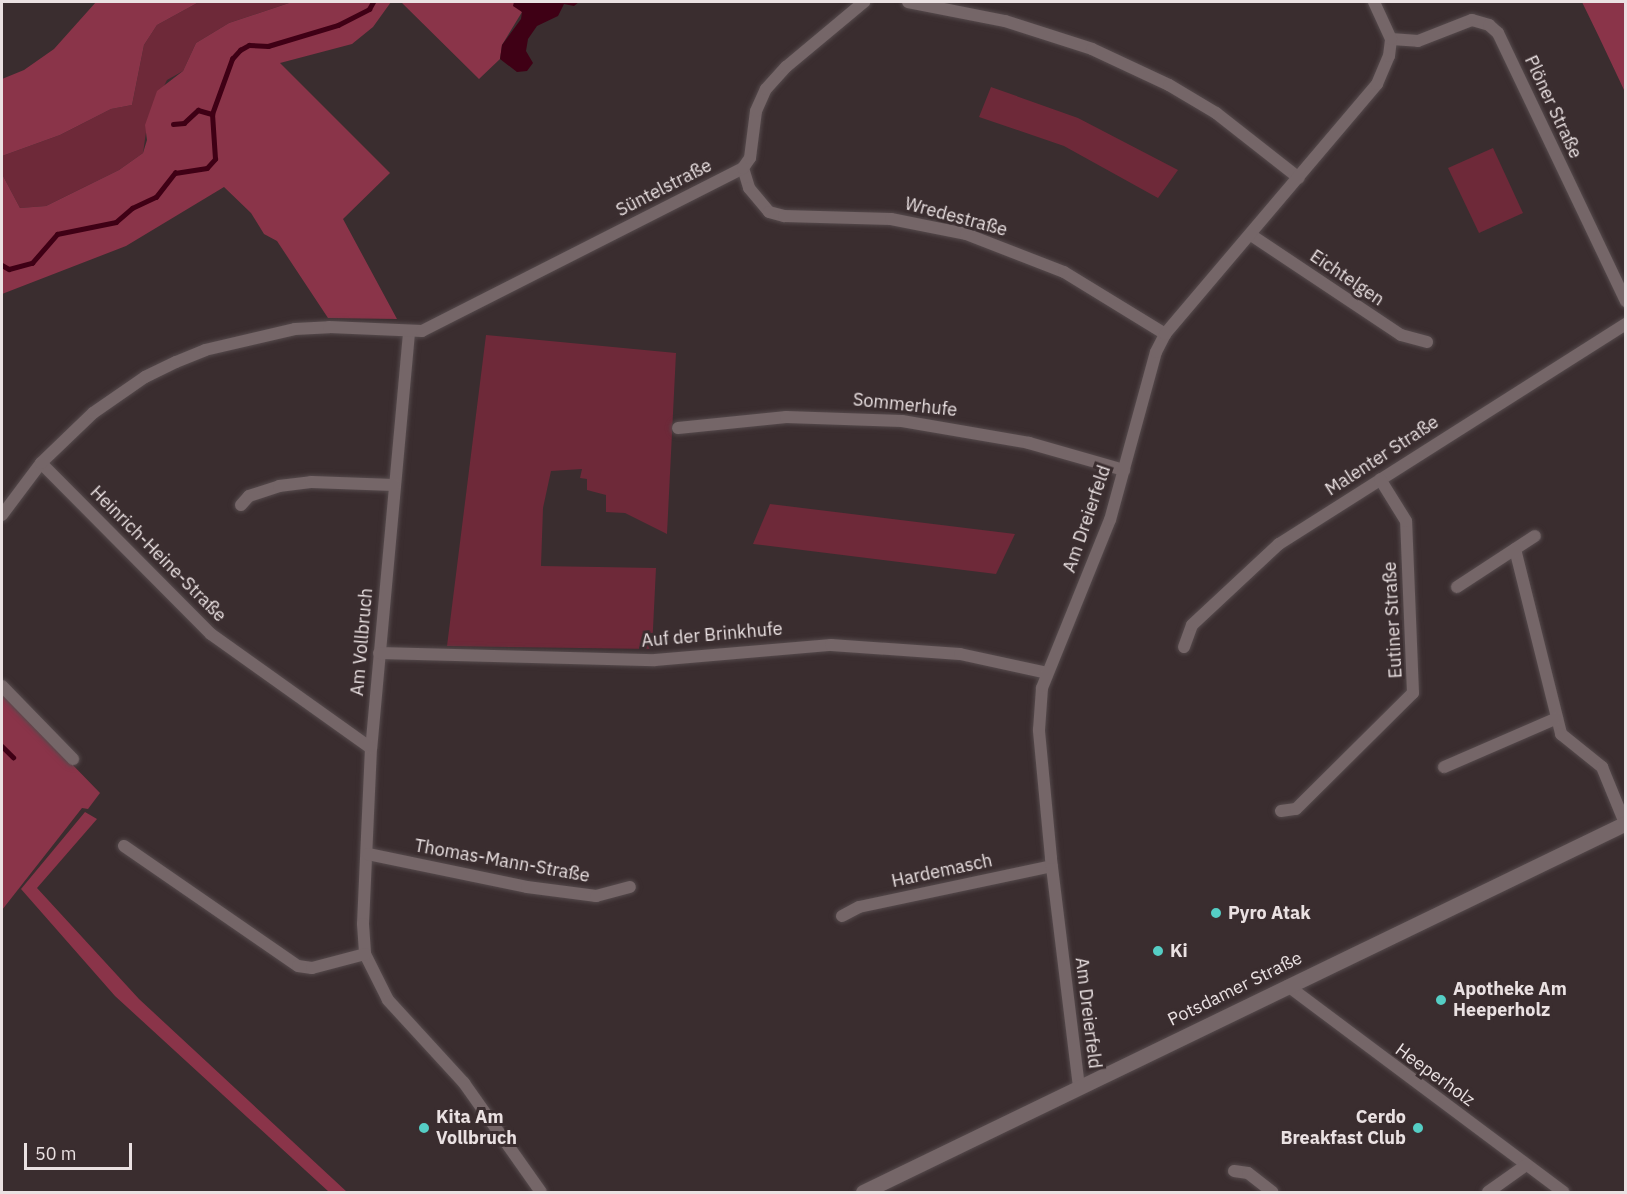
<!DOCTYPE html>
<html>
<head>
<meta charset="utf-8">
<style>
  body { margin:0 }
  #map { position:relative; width:1627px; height:1194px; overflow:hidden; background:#3a2d2f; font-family:"IBM Plex Sans",sans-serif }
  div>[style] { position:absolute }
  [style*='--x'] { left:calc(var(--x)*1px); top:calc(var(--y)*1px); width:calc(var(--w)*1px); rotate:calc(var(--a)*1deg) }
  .green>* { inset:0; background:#6e2939 }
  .forest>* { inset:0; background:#8a3449 }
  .water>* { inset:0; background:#3f0015 }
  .stream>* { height:4.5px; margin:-2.25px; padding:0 2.25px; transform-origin:2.25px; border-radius:2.25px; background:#3f0015 }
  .roads { filter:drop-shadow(0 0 2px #554a4c) drop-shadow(0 0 2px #554a4c) }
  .minor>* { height:12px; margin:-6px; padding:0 6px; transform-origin:6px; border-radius:6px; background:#756668 }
  .tertiary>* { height:15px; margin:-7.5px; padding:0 7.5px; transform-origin:7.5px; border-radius:7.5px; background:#756668 }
  .dots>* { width:16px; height:16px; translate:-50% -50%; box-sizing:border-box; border:3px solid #3a2d2f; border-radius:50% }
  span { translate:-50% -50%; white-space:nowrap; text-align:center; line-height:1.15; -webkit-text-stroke:6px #3a2d2f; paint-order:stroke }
  .street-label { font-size:18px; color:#eae1e2 }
  .poi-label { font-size:18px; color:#eae1e2; font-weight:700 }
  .left { translate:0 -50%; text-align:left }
  .right { translate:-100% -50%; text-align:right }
  .frame { position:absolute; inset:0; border:3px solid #eae1e2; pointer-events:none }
  .scale { position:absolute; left:24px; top:1143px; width:108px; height:27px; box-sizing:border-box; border:3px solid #eae1e2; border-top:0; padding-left:8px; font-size:18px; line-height:21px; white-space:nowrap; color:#eae1e2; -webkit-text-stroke:4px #3a2d2f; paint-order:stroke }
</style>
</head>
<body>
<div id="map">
  <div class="green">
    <i style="clip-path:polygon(199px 2px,292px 2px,229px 23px,196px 43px,183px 71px,167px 80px,148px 118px,143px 153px,119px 170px,46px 206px,20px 208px,2px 174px,2px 156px,60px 135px,111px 109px,132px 105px,144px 45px,157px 25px)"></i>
    <i style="clip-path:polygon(991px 87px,1078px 118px,1178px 170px,1158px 198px,1064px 146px,979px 117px)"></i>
    <i style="clip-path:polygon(1493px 148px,1523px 213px,1479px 233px,1448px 168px)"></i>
    <i style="clip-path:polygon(486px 335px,676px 353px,667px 534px,625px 513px,606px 512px,606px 495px,587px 490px,587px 479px,580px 478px,582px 469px,551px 471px,543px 508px,541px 566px,656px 568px,652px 649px,447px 646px)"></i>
    <i style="clip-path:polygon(770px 504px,1015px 534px,996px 574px,753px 544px)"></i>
  </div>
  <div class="forest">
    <i style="clip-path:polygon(96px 2px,199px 2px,157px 25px,144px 45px,132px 105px,111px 109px,60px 135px,2px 156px,2px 79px,24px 70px,54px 49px)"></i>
    <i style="clip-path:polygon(292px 2px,391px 2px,373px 27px,352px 44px,280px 63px,390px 173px,343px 219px,397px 319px,328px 318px,277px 241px,264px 234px,251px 213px,224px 187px,126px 246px,2px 294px,2px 174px,20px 208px,46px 206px,119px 170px,143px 153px,147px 140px,145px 125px,157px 91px,183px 71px,196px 43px,229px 23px)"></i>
    <i style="clip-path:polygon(401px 2px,514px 2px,522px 12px,502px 45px,500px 59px,479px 79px)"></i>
    <i style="clip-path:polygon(1582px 2px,1625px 2px,1625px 92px,1599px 37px)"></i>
    <i style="clip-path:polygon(2px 692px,100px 793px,88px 809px,82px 808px,2px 910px)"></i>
    <i style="clip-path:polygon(85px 812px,97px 819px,37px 888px,139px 999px,347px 1192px,329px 1192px,115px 996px,21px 889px)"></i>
  </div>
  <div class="water">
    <i style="clip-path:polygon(514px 2px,579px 2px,574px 6px,564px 4px,558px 16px,537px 26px,528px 39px,526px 51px,533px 63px,527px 71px,517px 72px,500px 59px,502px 45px,521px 19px,522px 12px,513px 6px)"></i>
  </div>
  <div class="stream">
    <i style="--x:173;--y:124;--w:11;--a:-5"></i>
    <i style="--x:184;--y:123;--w:19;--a:-43"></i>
    <i style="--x:198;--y:110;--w:15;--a:16"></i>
    <i style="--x:2;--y:265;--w:8;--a:30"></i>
    <i style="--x:9;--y:269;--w:24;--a:-15"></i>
    <i style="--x:32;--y:263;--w:38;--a:-49"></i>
    <i style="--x:57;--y:234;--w:60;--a:-11.5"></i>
    <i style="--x:116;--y:222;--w:21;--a:-41"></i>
    <i style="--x:132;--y:208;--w:26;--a:-25"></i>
    <i style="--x:156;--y:197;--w:31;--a:-52"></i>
    <i style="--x:175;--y:173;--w:32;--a:-9"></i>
    <i style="--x:207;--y:168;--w:12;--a:-48"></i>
    <i style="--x:215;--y:159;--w:45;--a:-93.8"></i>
    <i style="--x:212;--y:114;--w:59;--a:-70"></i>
    <i style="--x:232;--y:59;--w:12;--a:-48"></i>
    <i style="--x:240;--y:50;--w:10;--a:-29"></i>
    <i style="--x:249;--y:45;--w:19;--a:3"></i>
    <i style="--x:268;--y:46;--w:73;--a:-16.7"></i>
    <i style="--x:338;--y:25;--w:35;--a:-27"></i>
    <i style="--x:369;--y:9;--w:8;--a:-60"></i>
    <i style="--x:2;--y:746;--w:16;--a:45"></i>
  </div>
  <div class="roads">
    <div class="minor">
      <i style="--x:908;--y:2;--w:99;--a:11.1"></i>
      <i style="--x:1005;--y:21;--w:91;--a:17.8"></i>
      <i style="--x:1092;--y:49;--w:85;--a:25.1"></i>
      <i style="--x:1169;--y:85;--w:55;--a:30.8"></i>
      <i style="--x:1216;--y:113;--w:105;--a:38.1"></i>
      <i style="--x:1391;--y:39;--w:27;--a:4"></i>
      <i style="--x:1418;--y:41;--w:58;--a:-21.3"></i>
      <i style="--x:1472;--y:20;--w:18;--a:16"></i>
      <i style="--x:1489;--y:25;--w:12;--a:42"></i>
      <i style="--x:1498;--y:33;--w:297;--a:64.5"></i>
      <i style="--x:743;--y:168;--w:21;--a:73"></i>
      <i style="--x:749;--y:188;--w:31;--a:50"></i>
      <i style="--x:769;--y:212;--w:16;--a:15"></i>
      <i style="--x:784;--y:216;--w:107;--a:1.6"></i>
      <i style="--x:891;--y:219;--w:76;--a:11.3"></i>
      <i style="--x:966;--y:234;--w:105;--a:21.2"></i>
      <i style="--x:1064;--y:272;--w:119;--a:31.5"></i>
      <i style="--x:1251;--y:235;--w:180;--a:33.7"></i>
      <i style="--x:1401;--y:335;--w:27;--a:15"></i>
      <i style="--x:409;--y:333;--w:417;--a:95.2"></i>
      <i style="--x:371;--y:748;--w:176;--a:92.6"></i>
      <i style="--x:363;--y:924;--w:30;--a:86"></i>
      <i style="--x:365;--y:954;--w:51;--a:63.4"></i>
      <i style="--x:388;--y:1000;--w:113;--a:47.5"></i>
      <i style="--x:464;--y:1083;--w:133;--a:54.8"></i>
      <i style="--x:678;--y:428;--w:109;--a:-5.8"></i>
      <i style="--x:786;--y:417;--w:116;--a:2"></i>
      <i style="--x:902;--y:421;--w:129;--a:9.8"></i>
      <i style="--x:1029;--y:443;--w:99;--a:15.9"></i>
      <i style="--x:41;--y:463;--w:241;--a:45.2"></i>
      <i style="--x:211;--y:634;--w:196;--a:35.5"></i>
      <i style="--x:241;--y:505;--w:12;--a:-48"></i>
      <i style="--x:249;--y:496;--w:32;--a:-18"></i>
      <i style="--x:279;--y:486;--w:32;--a:-7"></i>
      <i style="--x:311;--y:482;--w:83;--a:2.1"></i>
      <i style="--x:2;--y:515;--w:65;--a:-53.1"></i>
      <i style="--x:41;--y:463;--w:72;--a:-43.9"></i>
      <i style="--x:93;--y:413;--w:63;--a:-34.7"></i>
      <i style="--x:145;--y:377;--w:34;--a:-26"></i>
      <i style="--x:176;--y:362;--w:31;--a:-22"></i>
      <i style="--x:205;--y:350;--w:92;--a:-13.1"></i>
      <i style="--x:295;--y:329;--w:34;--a:-3"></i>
      <i style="--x:329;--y:327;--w:93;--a:2.5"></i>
      <i style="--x:422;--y:331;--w:360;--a:-26.9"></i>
      <i style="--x:743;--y:168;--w:12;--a:-55"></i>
      <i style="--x:750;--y:158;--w:47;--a:-82.7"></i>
      <i style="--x:756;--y:111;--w:24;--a:-66"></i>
      <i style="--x:766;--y:89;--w:30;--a:-48"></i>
      <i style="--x:786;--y:67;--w:102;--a:-39.8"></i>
      <i style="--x:1515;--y:549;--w:191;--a:76"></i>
      <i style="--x:1561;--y:734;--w:53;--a:38.8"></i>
      <i style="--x:1602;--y:767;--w:61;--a:67.7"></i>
      <i style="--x:1457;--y:587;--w:93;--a:-33.2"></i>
      <i style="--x:1184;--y:647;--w:23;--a:-70"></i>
      <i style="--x:1192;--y:625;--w:119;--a:-43"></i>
      <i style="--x:1279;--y:544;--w:411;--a:-32.4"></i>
      <i style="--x:379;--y:653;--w:276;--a:1.5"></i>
      <i style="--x:655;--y:660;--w:177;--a:-4.9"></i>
      <i style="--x:831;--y:645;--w:129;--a:4"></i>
      <i style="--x:960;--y:654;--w:89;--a:12.3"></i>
      <i style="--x:2;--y:686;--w:102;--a:45.8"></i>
      <i style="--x:1444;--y:767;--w:123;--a:-23.4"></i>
      <i style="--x:1281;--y:811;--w:15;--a:-8"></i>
      <i style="--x:1296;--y:809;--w:165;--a:-44.8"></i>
      <i style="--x:1413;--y:693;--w:172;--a:-92.3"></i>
      <i style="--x:1406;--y:521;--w:49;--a:-121.8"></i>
      <i style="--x:124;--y:846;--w:211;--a:34.6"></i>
      <i style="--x:298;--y:966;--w:14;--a:8"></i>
      <i style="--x:312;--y:968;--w:55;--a:-14.8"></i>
      <i style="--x:368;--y:854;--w:162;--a:11.7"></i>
      <i style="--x:527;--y:887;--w:70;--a:7.4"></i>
      <i style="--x:596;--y:896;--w:35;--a:-15"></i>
      <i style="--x:842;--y:916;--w:19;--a:-28"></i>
      <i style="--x:859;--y:907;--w:197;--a:-12"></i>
      <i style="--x:1288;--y:986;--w:344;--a:36.8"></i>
      <i style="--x:1079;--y:1087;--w:231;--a:-97"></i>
      <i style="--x:1051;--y:858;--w:129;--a:-95.4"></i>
      <i style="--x:1039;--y:730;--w:42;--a:-85.9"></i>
      <i style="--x:1042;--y:688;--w:181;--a:-68"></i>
      <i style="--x:1110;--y:520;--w:174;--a:-74.7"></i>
      <i style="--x:1156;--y:352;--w:20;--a:-63"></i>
      <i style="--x:1165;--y:334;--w:328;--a:-49.7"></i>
      <i style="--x:1377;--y:84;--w:30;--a:-67"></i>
      <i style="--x:1389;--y:56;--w:17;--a:-83"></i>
      <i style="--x:1391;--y:39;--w:41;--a:-114.7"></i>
      <i style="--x:1234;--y:1171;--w:14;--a:8"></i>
      <i style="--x:1248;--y:1173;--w:31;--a:38"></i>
      <i style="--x:1488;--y:1192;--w:47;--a:-35.4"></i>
    </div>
    <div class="tertiary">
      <i style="--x:863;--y:1192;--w:848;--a:-25.81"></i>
    </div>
  </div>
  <div class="dots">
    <i style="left:1216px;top:913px;background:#55cec5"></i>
    <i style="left:1158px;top:951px;background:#55cec5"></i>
    <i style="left:1441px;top:1000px;background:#55cec5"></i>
    <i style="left:424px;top:1128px;background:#55cec5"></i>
    <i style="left:1418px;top:1128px;background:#55cec5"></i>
  </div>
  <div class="street-label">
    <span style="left:1553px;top:107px;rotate:65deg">Plöner Straße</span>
    <span style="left:664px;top:188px;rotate:-27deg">Süntelstraße</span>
    <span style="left:956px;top:217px;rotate:15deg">Wredestraße</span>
    <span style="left:1347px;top:278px;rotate:34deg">Eichtelgen</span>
    <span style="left:905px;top:405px;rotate:6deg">Sommerhufe</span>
    <span style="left:1382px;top:456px;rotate:-33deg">Malenter Straße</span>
    <span style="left:1087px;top:519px;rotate:-71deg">Am Dreierfeld</span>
    <span style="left:158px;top:554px;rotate:45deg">Heinrich-Heine-Straße</span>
    <span style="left:1393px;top:620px;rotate:-93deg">Eutiner Straße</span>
    <span style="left:712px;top:635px;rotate:-5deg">Auf der Brinkhufe</span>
    <span style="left:362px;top:642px;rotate:-85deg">Am Vollbruch</span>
    <span style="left:502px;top:861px;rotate:10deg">Thomas-Mann-Straße</span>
    <span style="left:942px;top:871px;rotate:-12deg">Hardemasch</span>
    <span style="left:1235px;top:989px;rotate:-26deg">Potsdamer Straße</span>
    <span style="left:1088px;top:1013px;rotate:83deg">Am Dreierfeld</span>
    <span style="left:1435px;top:1075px;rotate:36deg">Heeperholz</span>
  </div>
  <div class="poi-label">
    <span class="left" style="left:1228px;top:913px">Pyro Atak</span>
    <span class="left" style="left:1170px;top:951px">Ki</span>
    <span class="left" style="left:1453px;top:1000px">Apotheke Am<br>Heeperholz</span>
    <span class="left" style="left:436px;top:1128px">Kita Am<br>Vollbruch</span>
    <span class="right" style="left:1406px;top:1128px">Cerdo<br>Breakfast Club</span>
  </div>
  <div class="frame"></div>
  <div class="scale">50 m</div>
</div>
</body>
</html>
